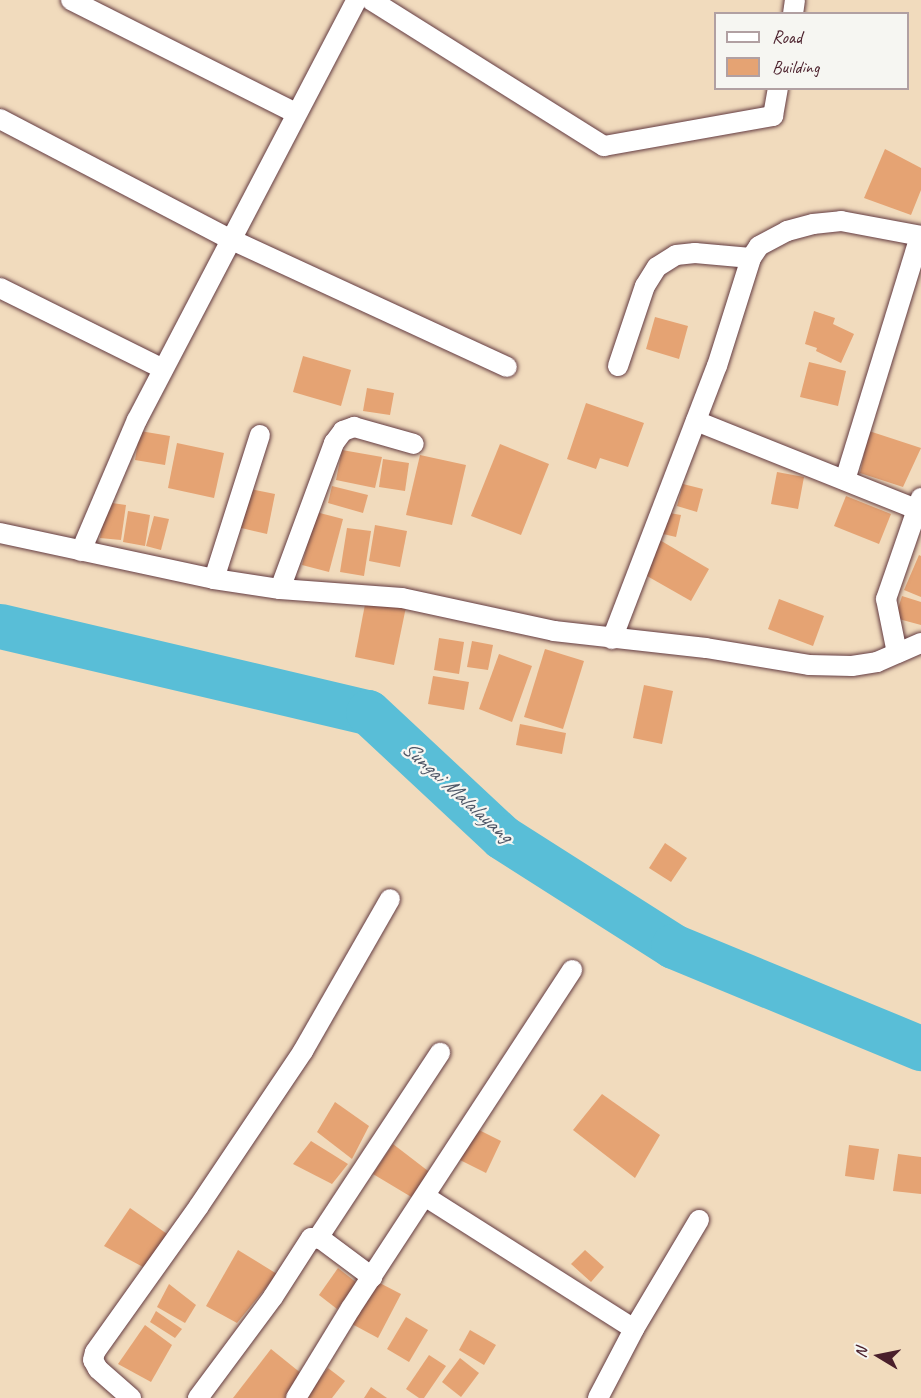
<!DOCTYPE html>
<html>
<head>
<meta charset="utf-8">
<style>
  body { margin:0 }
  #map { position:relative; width:921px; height:1398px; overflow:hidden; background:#f1dbbd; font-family:Caveat,sans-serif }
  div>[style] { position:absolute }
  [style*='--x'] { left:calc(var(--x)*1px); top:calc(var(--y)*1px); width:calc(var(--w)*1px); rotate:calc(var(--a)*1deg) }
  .river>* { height:45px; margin:-22.5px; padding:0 22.5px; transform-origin:22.5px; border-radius:22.5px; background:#59bed7 }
  .building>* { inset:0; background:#e5a373 }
  .roads { filter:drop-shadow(0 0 2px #633b41) drop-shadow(0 0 2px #633b41) }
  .minor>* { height:20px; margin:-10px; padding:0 10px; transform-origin:10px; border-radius:10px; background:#fff }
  span { translate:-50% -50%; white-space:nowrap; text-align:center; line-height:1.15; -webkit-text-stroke:4.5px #f6f6f2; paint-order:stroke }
  .water-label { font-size:22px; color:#4f5767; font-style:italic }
  .legend { position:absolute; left:714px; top:12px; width:195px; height:78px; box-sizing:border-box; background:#f6f6f2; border:2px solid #b1a0a2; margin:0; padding:8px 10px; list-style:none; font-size:18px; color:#4a1f2b }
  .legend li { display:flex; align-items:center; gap:12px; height:30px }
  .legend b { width:30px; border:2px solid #b1a0a2 }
  .north { position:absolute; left:849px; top:1326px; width:60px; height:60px; -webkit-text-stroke:4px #f6f6f2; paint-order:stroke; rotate:280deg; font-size:16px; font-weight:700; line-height:24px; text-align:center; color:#4a1f2b }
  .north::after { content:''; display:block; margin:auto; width:21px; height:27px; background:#4a1f2b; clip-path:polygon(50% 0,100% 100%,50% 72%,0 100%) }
</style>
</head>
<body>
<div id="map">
  <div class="river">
    <i style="--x:0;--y:626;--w:378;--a:13.2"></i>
    <i style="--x:368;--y:712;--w:183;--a:43"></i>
    <i style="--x:502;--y:837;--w:203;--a:32.5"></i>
    <i style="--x:673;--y:946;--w:268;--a:22.4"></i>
  </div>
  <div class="building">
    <i style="clip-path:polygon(885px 149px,921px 168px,921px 190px,911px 215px,864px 198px)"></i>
    <i style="clip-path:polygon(814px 311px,835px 318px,833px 324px,854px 334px,841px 363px,816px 351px,817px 348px,805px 344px)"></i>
    <i style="clip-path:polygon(655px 317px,688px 326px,679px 359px,646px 349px)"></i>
    <i style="clip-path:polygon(303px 356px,351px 370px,341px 406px,293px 392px)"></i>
    <i style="clip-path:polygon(809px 362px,846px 371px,838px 406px,800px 397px)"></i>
    <i style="clip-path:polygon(367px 388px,394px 393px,390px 415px,363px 411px)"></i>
    <i style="clip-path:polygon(586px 403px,644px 423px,628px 467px,600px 458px,596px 469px,567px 459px)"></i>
    <i style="clip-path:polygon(140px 431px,170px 436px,165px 465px,135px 460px)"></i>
    <i style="clip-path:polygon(869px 431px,921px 448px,903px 487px,860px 473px)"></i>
    <i style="clip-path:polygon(177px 443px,224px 453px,214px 498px,168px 488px)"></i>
    <i style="clip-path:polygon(500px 444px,549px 464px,521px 535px,471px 516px)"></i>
    <i style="clip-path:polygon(342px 450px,382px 457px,375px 488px,336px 480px)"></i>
    <i style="clip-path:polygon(420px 455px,466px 465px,452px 525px,406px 515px)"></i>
    <i style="clip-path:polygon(383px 459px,409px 463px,405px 491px,379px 487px)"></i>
    <i style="clip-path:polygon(777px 472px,804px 477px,798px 509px,771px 504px)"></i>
    <i style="clip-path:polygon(683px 484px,703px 489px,697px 512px,677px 506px)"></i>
    <i style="clip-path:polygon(332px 486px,368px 495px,363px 513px,328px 503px)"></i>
    <i style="clip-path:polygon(245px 488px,275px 494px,267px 534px,237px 527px)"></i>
    <i style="clip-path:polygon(846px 496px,891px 514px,879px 544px,834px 526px)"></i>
    <i style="clip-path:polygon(105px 502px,126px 505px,121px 540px,100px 538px)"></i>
    <i style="clip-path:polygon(128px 511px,150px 515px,145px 546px,123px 542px)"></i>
    <i style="clip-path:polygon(316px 512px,343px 519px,329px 572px,302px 565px)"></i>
    <i style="clip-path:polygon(664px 512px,681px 515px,676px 537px,659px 533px)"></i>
    <i style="clip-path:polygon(154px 516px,169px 519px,161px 550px,146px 546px)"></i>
    <i style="clip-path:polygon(375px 525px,407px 531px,400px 567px,369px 561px)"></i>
    <i style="clip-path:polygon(347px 528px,371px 531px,364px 576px,340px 572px)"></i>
    <i style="clip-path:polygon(658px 539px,709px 569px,691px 601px,640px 572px)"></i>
    <i style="clip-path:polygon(919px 555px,921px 556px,921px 597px,904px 590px)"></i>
    <i style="clip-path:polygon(902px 596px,921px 602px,921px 625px,895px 618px)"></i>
    <i style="clip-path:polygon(366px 599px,406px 607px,394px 665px,355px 657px)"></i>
    <i style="clip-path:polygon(779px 599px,824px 616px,813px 646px,768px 629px)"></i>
    <i style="clip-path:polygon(439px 638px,464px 642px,459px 674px,434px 670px)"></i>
    <i style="clip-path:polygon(472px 641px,493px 645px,488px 670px,467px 667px)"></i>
    <i style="clip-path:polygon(545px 649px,584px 661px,563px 729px,524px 717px)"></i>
    <i style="clip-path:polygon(499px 654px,532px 666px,512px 722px,479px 709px)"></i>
    <i style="clip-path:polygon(433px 676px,469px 682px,464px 710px,428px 704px)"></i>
    <i style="clip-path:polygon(644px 685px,673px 691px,662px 744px,633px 738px)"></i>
    <i style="clip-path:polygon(520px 724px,566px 733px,562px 754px,516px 745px)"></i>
    <i style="clip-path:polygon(665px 843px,687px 858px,671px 882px,649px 868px)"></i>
    <i style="clip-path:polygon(602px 1094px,660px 1135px,635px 1178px,573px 1130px)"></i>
    <i style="clip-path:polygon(335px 1102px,369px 1126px,352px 1159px,317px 1132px)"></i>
    <i style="clip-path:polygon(475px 1128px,501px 1141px,486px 1173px,460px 1160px)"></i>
    <i style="clip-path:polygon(311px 1141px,348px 1164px,332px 1184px,293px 1164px)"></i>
    <i style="clip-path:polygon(393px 1144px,432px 1174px,413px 1198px,373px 1174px)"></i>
    <i style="clip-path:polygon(849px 1145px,879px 1149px,874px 1180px,845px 1176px)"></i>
    <i style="clip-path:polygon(898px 1154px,921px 1157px,921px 1194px,893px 1191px)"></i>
    <i style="clip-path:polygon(130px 1208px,170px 1236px,143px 1267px,104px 1246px)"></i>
    <i style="clip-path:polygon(238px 1250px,277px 1274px,237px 1323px,206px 1306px)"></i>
    <i style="clip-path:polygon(585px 1250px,604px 1267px,591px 1282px,571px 1264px)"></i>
    <i style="clip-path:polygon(338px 1268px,357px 1283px,337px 1309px,319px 1295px)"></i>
    <i style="clip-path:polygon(374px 1280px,401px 1294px,378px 1338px,352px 1324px)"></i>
    <i style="clip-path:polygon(169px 1284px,196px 1305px,185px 1323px,157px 1307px)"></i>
    <i style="clip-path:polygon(156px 1311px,182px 1329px,175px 1338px,150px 1322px)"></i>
    <i style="clip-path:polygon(406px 1317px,428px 1330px,409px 1362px,387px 1349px)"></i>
    <i style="clip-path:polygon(145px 1325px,172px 1345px,151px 1382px,118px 1364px)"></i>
    <i style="clip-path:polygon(470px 1330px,496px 1345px,484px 1365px,459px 1350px)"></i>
    <i style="clip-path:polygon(271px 1349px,302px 1374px,287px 1398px,233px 1398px)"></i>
    <i style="clip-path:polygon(429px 1355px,446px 1366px,424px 1398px,419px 1398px,406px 1389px)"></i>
    <i style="clip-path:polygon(460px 1358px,479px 1373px,461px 1397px,442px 1382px)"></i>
    <i style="clip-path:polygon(328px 1368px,345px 1381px,332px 1398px,305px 1398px)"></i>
    <i style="clip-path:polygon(371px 1387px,387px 1398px,364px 1398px)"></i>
  </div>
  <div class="roads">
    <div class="minor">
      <i style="--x:71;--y:0;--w:252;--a:26.7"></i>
      <i style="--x:371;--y:0;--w:275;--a:32.1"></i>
      <i style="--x:604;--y:146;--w:172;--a:-10.1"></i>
      <i style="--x:773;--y:116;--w:28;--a:-80"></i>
      <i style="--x:793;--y:14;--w:14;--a:-82"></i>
      <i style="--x:0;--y:119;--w:259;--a:27.6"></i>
      <i style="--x:230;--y:239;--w:305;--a:24.8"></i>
      <i style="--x:0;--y:288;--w:182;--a:26.4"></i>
      <i style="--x:618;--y:366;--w:84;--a:-71.4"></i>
      <i style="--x:645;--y:286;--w:22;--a:-58"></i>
      <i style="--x:657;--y:267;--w:22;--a:-32"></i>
      <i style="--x:676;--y:255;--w:19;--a:-6"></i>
      <i style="--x:695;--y:253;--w:56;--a:5.1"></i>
      <i style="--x:696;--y:421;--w:237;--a:21.8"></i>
      <i style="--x:845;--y:480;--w:255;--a:-72.9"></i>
      <i style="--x:0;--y:533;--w:219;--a:12.1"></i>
      <i style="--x:214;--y:579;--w:67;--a:8.6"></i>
      <i style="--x:280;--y:589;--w:122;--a:4.2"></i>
      <i style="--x:402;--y:598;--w:156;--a:12.2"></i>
      <i style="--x:554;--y:631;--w:153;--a:6.4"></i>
      <i style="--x:706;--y:648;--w:104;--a:9.4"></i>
      <i style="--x:809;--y:665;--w:43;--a:1.3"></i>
      <i style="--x:852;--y:666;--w:25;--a:-9"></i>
      <i style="--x:877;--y:662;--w:48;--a:-23.4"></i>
      <i style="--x:81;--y:551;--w:142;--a:-66.9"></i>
      <i style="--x:137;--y:420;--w:474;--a:-62.4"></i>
      <i style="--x:214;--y:579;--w:151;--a:-72.3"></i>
      <i style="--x:280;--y:589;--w:156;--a:-69.7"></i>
      <i style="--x:334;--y:443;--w:15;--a:-53"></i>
      <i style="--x:343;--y:431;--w:12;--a:-20"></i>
      <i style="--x:354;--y:427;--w:62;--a:15.8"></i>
      <i style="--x:612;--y:639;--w:292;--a:-69"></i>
      <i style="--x:717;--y:366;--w:113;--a:-72.5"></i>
      <i style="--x:751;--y:258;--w:14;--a:-56"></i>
      <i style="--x:759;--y:246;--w:32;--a:-28"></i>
      <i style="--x:787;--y:231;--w:27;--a:-15"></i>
      <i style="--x:813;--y:224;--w:28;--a:-6"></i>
      <i style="--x:841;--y:221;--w:81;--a:10.6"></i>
      <i style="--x:897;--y:653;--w:55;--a:-101.5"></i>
      <i style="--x:886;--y:599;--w:107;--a:-70.9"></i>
      <i style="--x:426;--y:1197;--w:246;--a:32.4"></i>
      <i style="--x:318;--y:1238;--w:222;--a:-56.6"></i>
      <i style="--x:131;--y:1398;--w:44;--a:-138.7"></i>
      <i style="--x:98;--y:1369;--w:10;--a:-119"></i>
      <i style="--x:93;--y:1360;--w:8;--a:-76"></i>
      <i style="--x:95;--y:1352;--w:179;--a:-54.5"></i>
      <i style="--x:199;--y:1206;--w:187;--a:-56.1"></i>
      <i style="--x:303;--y:1051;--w:175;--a:-60.2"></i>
      <i style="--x:198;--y:1398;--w:126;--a:-53.4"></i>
      <i style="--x:273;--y:1297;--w:70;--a:-57.2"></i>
      <i style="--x:311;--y:1238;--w:10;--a:6"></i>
      <i style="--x:321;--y:1239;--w:64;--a:36.7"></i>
      <i style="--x:296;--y:1398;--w:105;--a:-58.6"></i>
      <i style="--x:351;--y:1308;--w:404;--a:-56.8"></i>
      <i style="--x:598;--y:1398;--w:78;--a:-62.4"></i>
      <i style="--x:634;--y:1329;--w:127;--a:-59.2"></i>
    </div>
  </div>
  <div class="water-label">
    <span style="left:457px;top:792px;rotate:42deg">Sungai Malalayang</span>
  </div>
  <ul class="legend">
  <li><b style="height:8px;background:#fff"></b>Road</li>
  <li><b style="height:16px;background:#e5a373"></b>Building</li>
  </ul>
  <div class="north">N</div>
</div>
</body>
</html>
